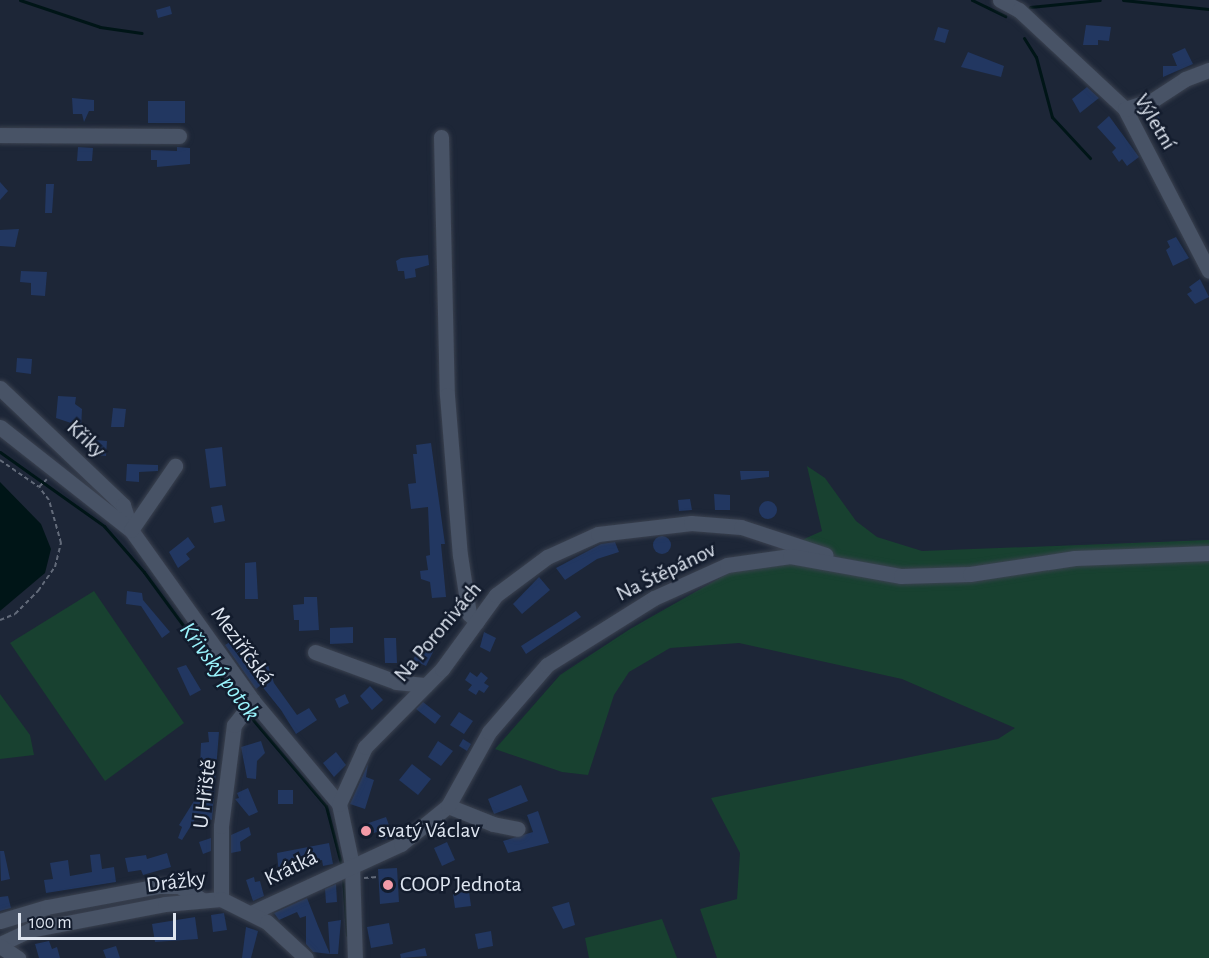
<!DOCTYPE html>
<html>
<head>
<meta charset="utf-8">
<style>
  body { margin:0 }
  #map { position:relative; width:1209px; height:958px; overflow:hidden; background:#1d2637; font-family:"Alegreya Sans",sans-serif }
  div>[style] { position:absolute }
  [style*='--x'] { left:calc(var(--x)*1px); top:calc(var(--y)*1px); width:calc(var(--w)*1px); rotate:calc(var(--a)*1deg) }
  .green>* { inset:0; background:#184130 }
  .water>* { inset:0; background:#001517 }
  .stream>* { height:3px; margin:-1.5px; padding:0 1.5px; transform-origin:1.5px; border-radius:1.5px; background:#001517 }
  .building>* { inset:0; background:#223761 }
  .round { border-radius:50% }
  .path>* { height:2px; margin-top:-1px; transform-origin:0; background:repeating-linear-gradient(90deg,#636b7a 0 4.5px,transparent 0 7.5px) }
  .roads { filter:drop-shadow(0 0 2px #3b4250) drop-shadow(0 0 2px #3b4250) }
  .minor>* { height:15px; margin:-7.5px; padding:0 7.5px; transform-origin:7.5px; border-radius:7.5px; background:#485366 }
  .dots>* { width:16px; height:16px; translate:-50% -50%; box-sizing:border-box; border:3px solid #131c2d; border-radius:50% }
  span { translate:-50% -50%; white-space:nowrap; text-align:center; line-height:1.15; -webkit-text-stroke:5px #131c2d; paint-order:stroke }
  .street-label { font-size:22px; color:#dee5f0 }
  .poi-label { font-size:22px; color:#dee5f0 }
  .left { translate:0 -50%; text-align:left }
  .water-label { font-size:24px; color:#9af4fd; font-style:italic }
  .scale { position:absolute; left:18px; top:913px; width:158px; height:27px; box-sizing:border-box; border:3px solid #dee5f0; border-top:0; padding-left:8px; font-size:18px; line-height:21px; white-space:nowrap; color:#dee5f0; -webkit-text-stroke:4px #131c2d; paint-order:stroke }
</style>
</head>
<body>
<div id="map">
  <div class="green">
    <i style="clip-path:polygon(807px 466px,825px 478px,856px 521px,877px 537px,922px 551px,1209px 540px,1209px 958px,717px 958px,700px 909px,737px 899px,740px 853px,711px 798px,998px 739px,1015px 728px,902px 679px,739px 643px,670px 648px,629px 672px,614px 695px,588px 775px,562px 772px,495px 749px,560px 675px,630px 629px,732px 571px,822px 531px)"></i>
    <i style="clip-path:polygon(94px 591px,184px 723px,105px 781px,10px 643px)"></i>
    <i style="clip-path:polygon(0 694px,30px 735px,34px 755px,0 759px)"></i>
    <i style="clip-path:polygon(662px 919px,677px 958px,589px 958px,585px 938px)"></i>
  </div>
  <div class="water">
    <i style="clip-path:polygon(0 482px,41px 524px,51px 549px,45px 573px,0 611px)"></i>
  </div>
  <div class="stream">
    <i style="--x:20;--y:0;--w:84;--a:18.6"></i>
    <i style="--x:100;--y:27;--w:42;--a:8.1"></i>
    <i style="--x:972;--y:0;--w:37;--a:26"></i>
    <i style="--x:1123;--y:0;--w:86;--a:6"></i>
    <i style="--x:1030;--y:7;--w:70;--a:-5.7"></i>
    <i style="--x:1024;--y:38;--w:22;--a:58"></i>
    <i style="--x:1036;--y:57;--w:62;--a:75.1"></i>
    <i style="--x:1052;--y:117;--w:56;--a:47.2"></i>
    <i style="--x:0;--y:452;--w:128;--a:35.4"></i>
    <i style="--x:104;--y:526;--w:61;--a:49"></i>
    <i style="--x:144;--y:572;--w:167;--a:53.7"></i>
    <i style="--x:249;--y:715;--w:119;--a:49.8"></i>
    <i style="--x:326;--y:806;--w:63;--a:75.3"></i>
    <i style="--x:343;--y:876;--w:59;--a:86.1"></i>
  </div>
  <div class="building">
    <i style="clip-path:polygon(170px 6px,172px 14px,158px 18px,156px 10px)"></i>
    <i style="clip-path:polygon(1086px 25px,1111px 27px,1109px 41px,1098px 40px,1098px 45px,1083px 45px)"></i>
    <i style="clip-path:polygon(938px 27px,949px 30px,945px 43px,934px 40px)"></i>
    <i style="clip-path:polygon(1185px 48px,1193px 64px,1163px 77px,1163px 66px,1177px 66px,1172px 54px)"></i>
    <i style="clip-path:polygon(968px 52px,1004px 66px,1001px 77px,961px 67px)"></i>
    <i style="clip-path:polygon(1087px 87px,1099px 98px,1080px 113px,1072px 99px)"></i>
    <i style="clip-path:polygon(72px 98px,94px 100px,94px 111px,89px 111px,84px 122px,82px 114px,73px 114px)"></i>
    <i style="clip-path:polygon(148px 101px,185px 101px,185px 123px,148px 123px)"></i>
    <i style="clip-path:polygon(1155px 110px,1160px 119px,1150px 124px,1144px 113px)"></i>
    <i style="clip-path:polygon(1109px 116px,1139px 157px,1127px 166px,1122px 159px,1119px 162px,1112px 152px,1116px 148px,1097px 127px)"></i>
    <i style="clip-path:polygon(78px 147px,93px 148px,92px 161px,77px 161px)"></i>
    <i style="clip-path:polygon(177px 147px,190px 148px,190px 164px,157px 167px,157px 160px,151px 160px,151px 150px,177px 151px)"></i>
    <i style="clip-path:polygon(0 182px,8px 191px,0 200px)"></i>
    <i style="clip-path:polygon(46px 184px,54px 184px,52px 213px,45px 213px)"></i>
    <i style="clip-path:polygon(19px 229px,15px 247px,0 246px,0 230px)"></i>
    <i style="clip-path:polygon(1176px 237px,1189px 258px,1173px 266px,1166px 250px,1170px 247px,1167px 241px)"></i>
    <i style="clip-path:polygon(428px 255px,429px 265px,415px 269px,416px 277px,405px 279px,404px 271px,398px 271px,396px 261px,401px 258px)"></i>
    <i style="clip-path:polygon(21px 271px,47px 272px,45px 296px,31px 295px,31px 283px,20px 282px)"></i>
    <i style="clip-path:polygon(1200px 279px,1209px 297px,1195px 304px,1187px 294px,1192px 291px,1189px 287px)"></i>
    <i style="clip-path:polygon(17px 358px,32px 359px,31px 374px,16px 372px)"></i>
    <i style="clip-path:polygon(58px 396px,76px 397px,75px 404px,82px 409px,81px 430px,70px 429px,71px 423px,56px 418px)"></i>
    <i style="clip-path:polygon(113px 408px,126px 409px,124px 427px,111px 427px)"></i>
    <i style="clip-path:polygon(95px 440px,107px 441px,106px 456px,94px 455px)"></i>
    <i style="clip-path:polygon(431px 443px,445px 544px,441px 544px,446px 597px,432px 598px,430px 582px,421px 579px,420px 571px,428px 570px,426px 556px,430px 555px,428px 507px,411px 509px,408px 484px,416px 483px,413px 454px,417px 454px,416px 445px)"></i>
    <i style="clip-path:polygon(222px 447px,226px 486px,210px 488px,205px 449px)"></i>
    <i style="clip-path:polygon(127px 464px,158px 465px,158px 471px,139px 472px,139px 482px,126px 481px)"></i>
    <i style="clip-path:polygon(740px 471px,769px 471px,769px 477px,741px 480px)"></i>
    <i style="clip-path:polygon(714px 494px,730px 495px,730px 510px,715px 510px)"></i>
    <i style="clip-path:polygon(690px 499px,692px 510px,679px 511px,678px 500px)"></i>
    <i class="round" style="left:759px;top:501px;width:18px;height:18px"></i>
    <i style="clip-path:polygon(222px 505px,225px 521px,214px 523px,211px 507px)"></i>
    <i class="round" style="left:653px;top:536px;width:18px;height:18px"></i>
    <i style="clip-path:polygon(188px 537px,195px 547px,186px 554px,190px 559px,178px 568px,169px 552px)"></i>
    <i style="clip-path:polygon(615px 542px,619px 552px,597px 559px,565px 580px,556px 568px,601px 544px)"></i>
    <i style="clip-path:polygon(256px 562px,258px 599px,245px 599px,245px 563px)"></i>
    <i style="clip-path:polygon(539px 577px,550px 590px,522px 614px,513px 604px)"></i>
    <i style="clip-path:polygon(127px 591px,142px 593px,143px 600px,170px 632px,162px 638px,141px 606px,126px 604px)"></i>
    <i style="clip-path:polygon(304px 597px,317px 597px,319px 630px,299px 631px,299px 620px,294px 620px,293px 605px,304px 604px)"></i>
    <i style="clip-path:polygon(576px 611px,581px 617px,526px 654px,521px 646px)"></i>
    <i style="clip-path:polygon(353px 627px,353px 643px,330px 644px,330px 628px)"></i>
    <i style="clip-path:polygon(484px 632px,496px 638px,490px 652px,480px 647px)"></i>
    <i style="clip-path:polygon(384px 638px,396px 638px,397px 663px,385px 663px)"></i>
    <i style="clip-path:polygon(235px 639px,238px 643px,242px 641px,260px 667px,267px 662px,274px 683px,297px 715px,309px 708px,317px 720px,296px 734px,281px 710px,261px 685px,256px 689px,225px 645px)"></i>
    <i style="clip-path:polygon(421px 644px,434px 650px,426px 666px,413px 660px)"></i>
    <i style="clip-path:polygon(186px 665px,201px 690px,190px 696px,177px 668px)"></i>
    <i style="clip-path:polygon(470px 672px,477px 677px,481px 672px,488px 678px,484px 683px,489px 686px,484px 693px,479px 690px,476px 695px,468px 690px,472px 685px,465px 680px)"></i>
    <i style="clip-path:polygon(370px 686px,383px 700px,372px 710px,360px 696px)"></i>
    <i style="clip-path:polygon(345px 694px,349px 703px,339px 708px,335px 699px)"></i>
    <i style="clip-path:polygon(423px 702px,441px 716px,435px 724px,416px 709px)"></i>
    <i style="clip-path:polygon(459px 712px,473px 721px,464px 734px,450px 725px)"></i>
    <i style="clip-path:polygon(208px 732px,219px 732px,212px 820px,197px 816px,182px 840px,178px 838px,182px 827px,179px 825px,199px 793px,201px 743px,209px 742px)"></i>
    <i style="clip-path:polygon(463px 739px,471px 744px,467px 751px,459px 746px)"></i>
    <i style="clip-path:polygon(261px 741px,265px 753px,257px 761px,256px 779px,247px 778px,241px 747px)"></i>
    <i style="clip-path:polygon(438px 741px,453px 751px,441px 766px,428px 757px)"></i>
    <i style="clip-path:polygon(336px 752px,346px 765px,334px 777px,323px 763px)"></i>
    <i style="clip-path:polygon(368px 764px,366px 777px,374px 780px,365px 809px,350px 804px)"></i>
    <i style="clip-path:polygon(412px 764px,431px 779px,418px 795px,399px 780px)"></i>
    <i style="clip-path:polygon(521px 785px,528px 801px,494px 814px,488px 799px)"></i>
    <i style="clip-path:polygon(248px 788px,258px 812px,249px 816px,235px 799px,239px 798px,237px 793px)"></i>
    <i style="clip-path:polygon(278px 790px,293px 790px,293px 804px,278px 804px)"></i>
    <i style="clip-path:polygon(538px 811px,549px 843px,508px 853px,503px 841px,533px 832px,527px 815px)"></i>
    <i style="clip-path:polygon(386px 817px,393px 836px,382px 840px,379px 831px,364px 837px,360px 826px)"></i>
    <i style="clip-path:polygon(249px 827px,251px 835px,240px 842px,241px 851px,231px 853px,231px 835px)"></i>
    <i style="clip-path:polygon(211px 838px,211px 851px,203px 854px,199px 842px)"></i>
    <i style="clip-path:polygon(447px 842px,455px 860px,442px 866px,434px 848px)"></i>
    <i style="clip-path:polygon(329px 843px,333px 864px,323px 866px,322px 860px,306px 863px,307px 870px,279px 875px,277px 853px)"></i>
    <i style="clip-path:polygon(0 851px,4px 851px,10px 879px,1px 881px)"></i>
    <i style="clip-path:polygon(167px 853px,171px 867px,143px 875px,141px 870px,128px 872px,125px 858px,146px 855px,147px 859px)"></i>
    <i style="clip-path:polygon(100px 854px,102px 869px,114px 867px,116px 882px,46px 893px,44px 880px,53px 879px,50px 863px,68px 860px,70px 876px,92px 872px,90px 855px)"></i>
    <i style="clip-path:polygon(397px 868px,399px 902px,380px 904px,378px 869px)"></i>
    <i style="clip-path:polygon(254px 877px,255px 882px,260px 881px,264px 896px,253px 901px,246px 880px)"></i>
    <i style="clip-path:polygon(336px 884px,337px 902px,326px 903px,325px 889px)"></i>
    <i style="clip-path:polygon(469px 891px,471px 906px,455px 908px,453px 894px)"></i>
    <i style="clip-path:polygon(8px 896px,11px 908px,0 911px,0 897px)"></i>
    <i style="clip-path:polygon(307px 898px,318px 926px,330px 954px,313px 952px,306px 944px,306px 916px,300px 918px,297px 912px,279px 920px,274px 913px)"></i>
    <i style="clip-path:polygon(569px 902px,575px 925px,563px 929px,552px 907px)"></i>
    <i style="clip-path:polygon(224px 913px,227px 930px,213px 932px,211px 915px)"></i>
    <i style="clip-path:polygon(195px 917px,198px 939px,155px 942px,152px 924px)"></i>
    <i style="clip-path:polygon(341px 920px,338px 954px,330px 954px,328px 922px)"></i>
    <i style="clip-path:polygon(389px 923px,393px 944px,371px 948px,367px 927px)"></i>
    <i style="clip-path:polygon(246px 927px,258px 931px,251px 958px,242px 958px)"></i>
    <i style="clip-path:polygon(491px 931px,493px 946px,478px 949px,475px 934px)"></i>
    <i style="clip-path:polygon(49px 941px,52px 949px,57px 947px,60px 958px,39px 958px,35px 944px)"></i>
    <i style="clip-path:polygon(116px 946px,120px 958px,106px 958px,103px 950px)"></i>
    <i style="clip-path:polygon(425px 948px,427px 956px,401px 958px,400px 954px)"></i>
  </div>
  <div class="path">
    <i style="--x:0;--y:460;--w:47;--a:34.7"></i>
    <i style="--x:39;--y:487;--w:11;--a:-45"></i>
    <i style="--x:0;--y:620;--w:16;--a:-22"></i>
    <i style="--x:15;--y:614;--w:33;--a:-45"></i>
    <i style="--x:38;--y:591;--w:29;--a:-55"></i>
    <i style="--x:55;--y:567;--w:25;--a:-76"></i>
    <i style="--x:61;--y:543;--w:45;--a:-105.6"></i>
    <i style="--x:49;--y:500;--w:16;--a:-128"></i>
    <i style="--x:364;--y:878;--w:14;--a:-4"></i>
  </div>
  <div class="roads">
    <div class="minor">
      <i style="--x:1000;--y:0;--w:21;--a:28"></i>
      <i style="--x:1019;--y:10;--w:145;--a:43"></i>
      <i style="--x:1125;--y:109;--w:182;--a:62.6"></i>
      <i style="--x:1125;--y:109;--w:29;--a:-18"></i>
      <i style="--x:1153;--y:100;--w:38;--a:-33"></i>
      <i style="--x:1185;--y:79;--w:26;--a:-21"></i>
      <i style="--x:0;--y:135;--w:179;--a:0.3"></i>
      <i style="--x:441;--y:137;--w:258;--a:88.7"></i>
      <i style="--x:447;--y:395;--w:161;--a:85.4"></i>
      <i style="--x:460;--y:555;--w:60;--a:81.3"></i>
      <i style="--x:469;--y:614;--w:11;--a:45"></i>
      <i style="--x:0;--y:388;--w:170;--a:43.6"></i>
      <i style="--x:123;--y:505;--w:26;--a:72"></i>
      <i style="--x:0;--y:427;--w:167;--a:38.2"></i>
      <i style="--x:131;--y:530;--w:210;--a:54.5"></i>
      <i style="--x:253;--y:701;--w:134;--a:50.1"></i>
      <i style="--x:339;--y:804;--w:62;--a:78"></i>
      <i style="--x:352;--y:865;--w:93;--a:88.2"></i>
      <i style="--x:131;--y:530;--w:78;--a:-55.5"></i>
      <i style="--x:315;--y:652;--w:86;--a:20.3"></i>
      <i style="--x:396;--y:682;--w:30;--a:6"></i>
      <i style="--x:339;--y:804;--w:63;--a:-65.5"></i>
      <i style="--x:365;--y:747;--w:110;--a:-45.4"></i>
      <i style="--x:442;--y:669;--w:92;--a:-53.9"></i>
      <i style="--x:496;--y:595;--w:64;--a:-36.7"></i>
      <i style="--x:547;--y:557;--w:56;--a:-24.3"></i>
      <i style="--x:598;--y:534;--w:94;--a:-6.7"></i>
      <i style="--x:691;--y:523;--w:50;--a:4.6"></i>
      <i style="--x:741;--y:527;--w:89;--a:18.2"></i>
      <i style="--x:448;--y:806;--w:48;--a:21.8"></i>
      <i style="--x:493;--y:824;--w:25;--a:11"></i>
      <i style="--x:221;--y:899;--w:73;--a:-90"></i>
      <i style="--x:221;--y:826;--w:102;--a:-82.7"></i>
      <i style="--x:234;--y:725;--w:31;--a:-52"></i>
      <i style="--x:251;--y:913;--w:165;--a:-24.7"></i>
      <i style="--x:401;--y:844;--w:60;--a:-39"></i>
      <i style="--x:448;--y:806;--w:85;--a:-61"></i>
      <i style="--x:489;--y:732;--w:89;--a:-49.1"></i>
      <i style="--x:547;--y:665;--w:126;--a:-32.1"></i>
      <i style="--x:654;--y:598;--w:80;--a:-24.3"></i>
      <i style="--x:727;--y:565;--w:64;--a:-8.1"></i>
      <i style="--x:790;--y:556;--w:113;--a:10.2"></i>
      <i style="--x:901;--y:576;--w:69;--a:-1.7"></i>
      <i style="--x:970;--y:574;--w:106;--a:-8.7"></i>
      <i style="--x:1075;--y:558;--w:134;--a:-2.1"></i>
      <i style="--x:0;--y:921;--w:49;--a:-16.6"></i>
      <i style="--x:47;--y:907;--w:113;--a:-10.7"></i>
      <i style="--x:158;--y:886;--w:21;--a:0"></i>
      <i style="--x:179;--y:886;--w:27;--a:31"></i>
      <i style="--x:0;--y:944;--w:33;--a:-25"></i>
      <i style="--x:30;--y:930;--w:137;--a:-10.9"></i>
      <i style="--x:165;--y:904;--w:56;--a:-5.1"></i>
      <i style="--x:221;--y:899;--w:51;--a:26.6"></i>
      <i style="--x:267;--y:922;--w:53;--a:42.7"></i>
      <i style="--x:0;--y:946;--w:22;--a:34"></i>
    </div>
  </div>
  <div class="dots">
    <i style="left:366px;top:831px;background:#f39aa7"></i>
    <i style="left:388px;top:885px;background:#f39aa7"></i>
  </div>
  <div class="street-label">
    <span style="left:1155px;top:122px;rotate:59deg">Výletní</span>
    <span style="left:86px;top:439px;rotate:43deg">Křiky</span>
    <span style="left:666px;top:572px;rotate:-26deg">Na Štěpánov</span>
    <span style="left:438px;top:632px;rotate:-50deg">Na Poronivách</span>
    <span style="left:242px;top:646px;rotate:54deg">Meziříčská</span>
    <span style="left:205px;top:794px;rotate:-83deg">U Hřiště</span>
    <span style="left:291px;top:868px;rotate:-26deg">Krátká</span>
    <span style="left:176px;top:882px;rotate:-7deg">Drážky</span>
  </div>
  <div class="poi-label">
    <span class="left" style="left:378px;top:831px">svatý Václav</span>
    <span class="left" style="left:400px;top:885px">COOP Jednota</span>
  </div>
  <div class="water-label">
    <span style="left:219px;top:672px;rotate:53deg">Křivský potok</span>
  </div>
  <div class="scale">100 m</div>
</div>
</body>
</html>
